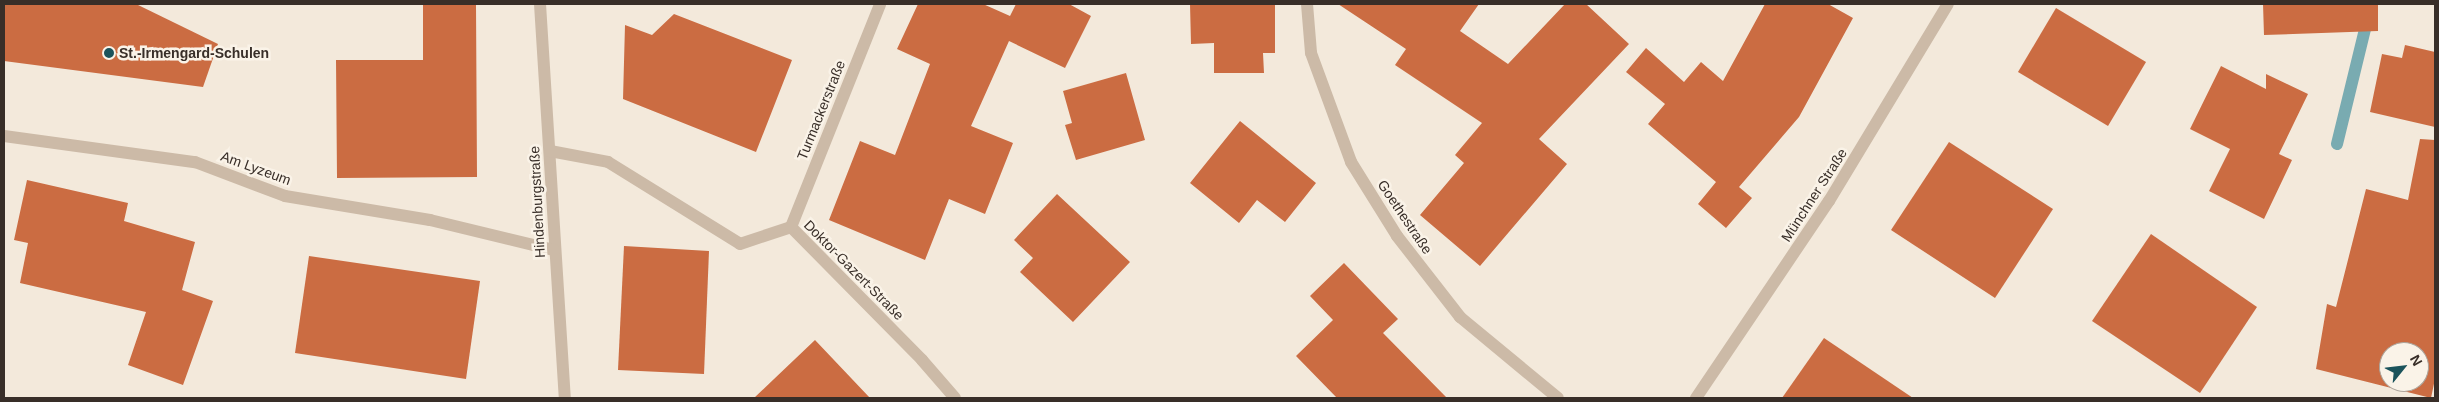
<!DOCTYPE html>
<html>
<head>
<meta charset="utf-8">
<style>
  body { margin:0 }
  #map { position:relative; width:2439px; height:402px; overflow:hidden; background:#f3e9db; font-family:Helvetica,sans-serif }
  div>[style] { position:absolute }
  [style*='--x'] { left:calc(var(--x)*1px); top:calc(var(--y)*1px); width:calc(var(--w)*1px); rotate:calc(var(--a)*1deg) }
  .stream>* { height:12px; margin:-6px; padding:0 6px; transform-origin:6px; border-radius:6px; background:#79abb1 }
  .building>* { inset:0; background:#cb6c42 }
  .minor>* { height:12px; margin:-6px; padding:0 6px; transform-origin:6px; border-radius:6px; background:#ccbaa7 }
  .dots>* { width:14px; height:14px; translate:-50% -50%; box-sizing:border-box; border:2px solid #faf3e8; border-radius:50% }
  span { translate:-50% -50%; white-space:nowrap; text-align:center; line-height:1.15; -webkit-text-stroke:5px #faf3e8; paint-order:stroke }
  .poi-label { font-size:14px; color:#382e28; font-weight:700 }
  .left { translate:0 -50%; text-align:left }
  .street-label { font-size:14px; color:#382e28 }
  .frame { position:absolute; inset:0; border:5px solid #382e28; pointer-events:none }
  .north { position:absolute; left:2379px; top:342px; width:50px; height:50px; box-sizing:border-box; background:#faf3e8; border:1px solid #aca49b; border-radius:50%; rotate:61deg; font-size:14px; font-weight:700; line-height:20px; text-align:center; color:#382e28 }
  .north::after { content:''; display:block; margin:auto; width:18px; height:22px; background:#1b535b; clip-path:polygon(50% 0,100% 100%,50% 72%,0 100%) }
</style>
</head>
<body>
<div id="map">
  <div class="stream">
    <i style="--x:2337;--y:144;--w:144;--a:-76.3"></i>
  </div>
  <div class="building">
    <i style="clip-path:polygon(4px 4px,136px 4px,218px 44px,203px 87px,4px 61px)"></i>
    <i style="clip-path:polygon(423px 4px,476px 4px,477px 177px,337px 178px,336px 60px,423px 60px)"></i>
    <i style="clip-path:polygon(918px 4px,983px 4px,1010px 16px,1016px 4px,1069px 4px,1091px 16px,1065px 68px,1009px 41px,971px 126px,1013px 143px,985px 214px,949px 199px,925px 260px,829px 220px,860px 141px,895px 155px,930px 64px,897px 49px)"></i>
    <i style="clip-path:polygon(1190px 4px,1275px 4px,1275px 53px,1263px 53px,1264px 73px,1214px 73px,1214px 43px,1191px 44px)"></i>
    <i style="clip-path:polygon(1338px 4px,1479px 4px,1460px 31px,1508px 64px,1565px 4px,1586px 4px,1629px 44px,1539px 139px,1567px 164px,1480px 266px,1420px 215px,1464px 163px,1455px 155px,1482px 123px,1395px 65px,1406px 49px)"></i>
    <i style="clip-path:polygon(1765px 4px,1828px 4px,1853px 18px,1799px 117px,1739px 187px,1752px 198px,1726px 228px,1698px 204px,1716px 182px,1648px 124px,1665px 104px,1626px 72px,1646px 48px,1684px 82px,1701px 62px,1723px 81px)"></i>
    <i style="clip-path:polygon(2263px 4px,2378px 4px,2378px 31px,2264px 35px)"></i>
    <i style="clip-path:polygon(2056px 8px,2146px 62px,2108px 126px,2018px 72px)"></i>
    <i style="clip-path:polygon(674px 14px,792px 60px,756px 152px,623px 99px,625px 25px,652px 35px)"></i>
    <i style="clip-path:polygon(2405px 45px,2435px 52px,2435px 127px,2370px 112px,2382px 54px,2402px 58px)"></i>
    <i style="clip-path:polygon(2221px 66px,2266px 89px,2266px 74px,2308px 94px,2279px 154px,2292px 160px,2264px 219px,2209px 191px,2230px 149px,2190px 129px)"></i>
    <i style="clip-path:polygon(1126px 73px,1145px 140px,1076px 160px,1065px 125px,1072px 123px,1063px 91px)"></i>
    <i style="clip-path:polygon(1240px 121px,1316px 183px,1285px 222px,1257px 200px,1239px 223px,1190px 183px)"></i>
    <i style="clip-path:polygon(evenodd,2420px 139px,2435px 140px,2435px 379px,2431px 398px,2316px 369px,2327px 304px,2336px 307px,2366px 189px,2408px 200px,2420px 139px,2389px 352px,2419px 352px,2419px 382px,2389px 382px,2389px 352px)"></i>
    <i style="clip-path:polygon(1949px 142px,2053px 209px,1995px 298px,1891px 230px)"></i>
    <i style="clip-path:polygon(27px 180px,128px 203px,124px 221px,195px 242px,182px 290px,213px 301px,183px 385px,128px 365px,146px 312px,20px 283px,28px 243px,14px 240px)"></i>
    <i style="clip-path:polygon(1057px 194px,1130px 262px,1073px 322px,1020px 272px,1033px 258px,1014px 240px)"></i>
    <i style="clip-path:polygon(2151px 234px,2257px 307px,2200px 393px,2092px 321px)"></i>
    <i style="clip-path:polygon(624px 246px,709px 251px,704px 374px,618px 370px)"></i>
    <i style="clip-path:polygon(309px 256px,480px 281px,466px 379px,295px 353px)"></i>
    <i style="clip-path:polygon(1344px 263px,1398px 319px,1383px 333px,1447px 398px,1337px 398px,1296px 356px,1333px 320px,1310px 296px)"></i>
    <i style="clip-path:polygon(1824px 338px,1913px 398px,1782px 398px)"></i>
    <i style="clip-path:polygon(815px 340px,870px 398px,754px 398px,774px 379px)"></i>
  </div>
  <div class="minor">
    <i style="--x:540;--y:4;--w:395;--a:86.4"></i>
    <i style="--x:1307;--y:4;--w:49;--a:85.3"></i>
    <i style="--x:1311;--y:53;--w:116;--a:69.8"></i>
    <i style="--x:1351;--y:162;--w:87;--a:58.1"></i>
    <i style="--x:1397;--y:236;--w:103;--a:52.1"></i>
    <i style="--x:1460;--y:317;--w:127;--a:39.6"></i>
    <i style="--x:4;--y:136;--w:193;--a:7.8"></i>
    <i style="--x:195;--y:162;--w:96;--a:20.7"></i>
    <i style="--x:285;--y:196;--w:147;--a:9.4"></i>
    <i style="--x:430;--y:220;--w:128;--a:13.6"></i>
    <i style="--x:550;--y:151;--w:59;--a:10.7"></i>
    <i style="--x:608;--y:162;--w:155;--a:31.8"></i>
    <i style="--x:740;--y:244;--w:54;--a:-18.4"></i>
    <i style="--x:791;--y:227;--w:187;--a:45.4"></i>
    <i style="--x:922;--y:360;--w:50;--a:49"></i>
    <i style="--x:791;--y:227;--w:240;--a:-68.2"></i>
    <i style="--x:1696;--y:398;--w:238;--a:-56"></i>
    <i style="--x:1829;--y:201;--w:230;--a:-58.9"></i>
  </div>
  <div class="dots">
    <i style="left:109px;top:53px;background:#1b535b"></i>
  </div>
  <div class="poi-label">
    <span class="left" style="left:119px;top:53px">St.-Irmengard-Schulen</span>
  </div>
  <div class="street-label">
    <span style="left:821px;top:110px;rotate:-68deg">Turmackerstraße</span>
    <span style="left:256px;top:168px;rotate:20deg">Am Lyzeum</span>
    <span style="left:1814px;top:195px;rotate:-57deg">Münchner Straße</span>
    <span style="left:537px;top:202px;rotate:-93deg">Hindenburgstraße</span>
    <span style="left:1405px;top:217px;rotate:56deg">Goethestraße</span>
    <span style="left:854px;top:270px;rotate:45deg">Doktor-Gazert-Straße</span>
  </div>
  <div class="frame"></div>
  <div class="north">N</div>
</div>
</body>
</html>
